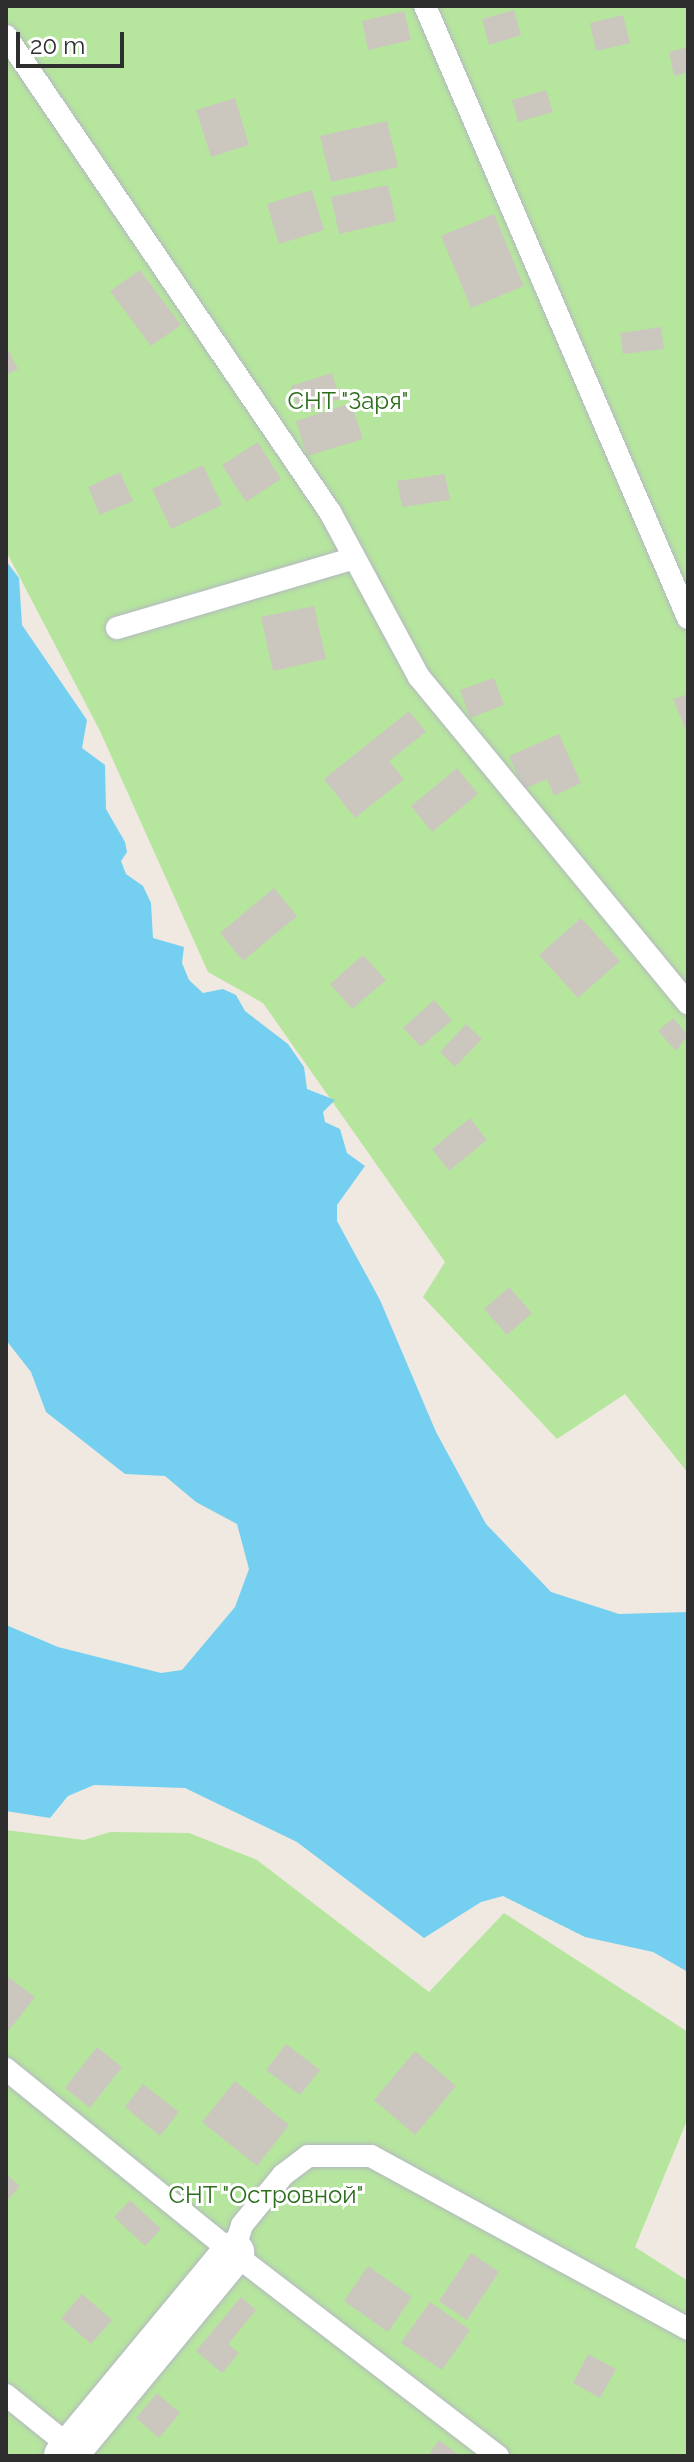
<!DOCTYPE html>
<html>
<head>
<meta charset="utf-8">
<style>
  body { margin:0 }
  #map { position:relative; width:694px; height:2462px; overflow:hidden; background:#efe9e1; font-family:Raleway,sans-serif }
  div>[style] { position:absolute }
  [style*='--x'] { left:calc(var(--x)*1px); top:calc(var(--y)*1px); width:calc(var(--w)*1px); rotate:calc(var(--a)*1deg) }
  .green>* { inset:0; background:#b6e59e }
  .water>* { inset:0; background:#75cff0 }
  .building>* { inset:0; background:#cbc7bf }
  .roads { filter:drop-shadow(0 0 2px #b4b7c1) drop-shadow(0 0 2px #b4b7c1) }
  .service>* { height:22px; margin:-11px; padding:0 11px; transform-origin:11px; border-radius:11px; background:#fff }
  .minor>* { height:42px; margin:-21px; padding:0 21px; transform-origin:21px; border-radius:21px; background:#fff }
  span { translate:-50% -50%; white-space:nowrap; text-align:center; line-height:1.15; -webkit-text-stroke:6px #fff; paint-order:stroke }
  .park-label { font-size:24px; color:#2c6e1b }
  .frame { position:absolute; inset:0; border:8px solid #2e2e2e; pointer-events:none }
  .scale { position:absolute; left:16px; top:32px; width:108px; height:36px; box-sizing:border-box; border:4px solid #2e2e2e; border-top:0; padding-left:10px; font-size:24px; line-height:28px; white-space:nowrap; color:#2e2e2e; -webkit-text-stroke:6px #fff; paint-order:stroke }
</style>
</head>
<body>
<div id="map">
  <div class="green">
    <i style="clip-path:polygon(6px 6px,688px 6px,688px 1473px,625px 1394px,557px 1439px,423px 1297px,445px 1262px,263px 1003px,208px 972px,100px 731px,6px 551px)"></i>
    <i style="clip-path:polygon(6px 1830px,84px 1840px,110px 1832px,189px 1833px,257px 1860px,429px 1992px,504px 1913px,688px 2032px,688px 2118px,635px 2247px,688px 2281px,688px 2456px,6px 2456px)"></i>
  </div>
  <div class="water">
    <i style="clip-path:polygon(6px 561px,19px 578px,22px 625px,87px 720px,82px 748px,105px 765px,106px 809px,125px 842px,127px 852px,121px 861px,126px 874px,143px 886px,151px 903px,153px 938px,184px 947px,182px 963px,189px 980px,203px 993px,223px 989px,236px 995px,245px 1011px,288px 1044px,304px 1067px,307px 1089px,335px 1100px,323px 1112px,325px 1122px,340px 1129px,347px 1153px,365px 1166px,337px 1205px,337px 1221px,380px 1300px,436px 1432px,486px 1524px,551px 1592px,619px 1614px,688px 1612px,688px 1972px,653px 1952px,585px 1937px,503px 1896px,481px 1902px,424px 1938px,297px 1842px,185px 1788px,94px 1785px,68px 1796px,50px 1818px,6px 1811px,6px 1625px,58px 1647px,161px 1673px,182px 1670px,235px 1607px,249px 1569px,237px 1524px,196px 1502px,165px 1476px,125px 1474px,46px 1412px,31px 1372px,6px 1340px)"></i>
  </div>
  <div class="building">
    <i style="clip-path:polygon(514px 10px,521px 35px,489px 45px,482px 19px)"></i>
    <i style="clip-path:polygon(404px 11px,411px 40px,368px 50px,362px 21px)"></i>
    <i style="clip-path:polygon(623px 15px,630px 43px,596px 51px,590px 23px)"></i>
    <i style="clip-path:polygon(688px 47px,688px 72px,674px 76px,669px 52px)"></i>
    <i style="clip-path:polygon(546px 90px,553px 112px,518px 122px,512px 100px)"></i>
    <i style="clip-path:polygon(235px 98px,249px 145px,211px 157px,196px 110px)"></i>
    <i style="clip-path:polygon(387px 121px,398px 167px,331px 182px,320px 136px)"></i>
    <i style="clip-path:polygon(388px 185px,396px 221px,339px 234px,331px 197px)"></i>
    <i style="clip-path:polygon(312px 190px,324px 230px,279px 244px,267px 204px)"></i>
    <i style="clip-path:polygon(494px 214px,524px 286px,471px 308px,441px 236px)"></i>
    <i style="clip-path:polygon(140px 270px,181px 325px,151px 346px,110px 291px)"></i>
    <i style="clip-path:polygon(661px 327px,664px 349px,623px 354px,620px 333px)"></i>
    <i style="clip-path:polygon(6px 346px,18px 369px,6px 375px)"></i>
    <i style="clip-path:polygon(332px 373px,340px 399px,299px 412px,291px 386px)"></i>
    <i style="clip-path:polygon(351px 403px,363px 439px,307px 456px,296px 421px)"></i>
    <i style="clip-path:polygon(258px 442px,281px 479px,246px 502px,222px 465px)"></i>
    <i style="clip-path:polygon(203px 465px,222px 505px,171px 529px,152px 489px)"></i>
    <i style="clip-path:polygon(120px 472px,133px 501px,100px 515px,88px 487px)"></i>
    <i style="clip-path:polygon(445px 474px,450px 500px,402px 507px,397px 481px)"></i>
    <i style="clip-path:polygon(314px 606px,326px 659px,273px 671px,261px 617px)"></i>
    <i style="clip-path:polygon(494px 678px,504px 705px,470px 718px,460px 690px)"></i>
    <i style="clip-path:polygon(688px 694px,688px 735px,673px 699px)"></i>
    <i style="clip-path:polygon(409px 711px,426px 732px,389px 761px,404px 779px,355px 818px,324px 779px)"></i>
    <i style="clip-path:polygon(559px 734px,581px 783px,554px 796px,547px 779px,524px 789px,509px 756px)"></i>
    <i style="clip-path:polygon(457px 768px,478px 794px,432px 832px,411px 806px)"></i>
    <i style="clip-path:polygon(274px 888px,297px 916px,243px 961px,220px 933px)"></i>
    <i style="clip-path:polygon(581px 918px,620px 961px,578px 998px,539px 955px)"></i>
    <i style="clip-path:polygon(363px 955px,386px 980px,352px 1009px,330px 984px)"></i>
    <i style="clip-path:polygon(434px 1000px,452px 1020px,421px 1047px,403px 1028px)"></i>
    <i style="clip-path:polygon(673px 1018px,688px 1035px,676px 1051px,658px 1031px)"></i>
    <i style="clip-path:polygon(466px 1024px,482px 1039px,455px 1067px,440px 1052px)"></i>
    <i style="clip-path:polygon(470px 1118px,487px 1140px,449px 1171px,432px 1149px)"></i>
    <i style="clip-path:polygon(509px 1287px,532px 1313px,507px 1335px,484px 1309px)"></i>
    <i style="clip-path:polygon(7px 1976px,35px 1997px,6px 2034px,6px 1978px)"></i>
    <i style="clip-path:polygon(286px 2044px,320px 2070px,300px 2095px,266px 2070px)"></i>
    <i style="clip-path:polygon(97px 2047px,122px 2067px,90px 2108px,65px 2088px)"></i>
    <i style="clip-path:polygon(415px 2051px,456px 2086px,415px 2135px,374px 2100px)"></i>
    <i style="clip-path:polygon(235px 2081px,289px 2125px,257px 2166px,202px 2122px)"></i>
    <i style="clip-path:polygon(143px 2084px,179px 2112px,160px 2136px,125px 2107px)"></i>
    <i style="clip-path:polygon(6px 2174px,20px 2186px,6px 2202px)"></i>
    <i style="clip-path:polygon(130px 2200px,161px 2229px,145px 2246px,114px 2217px)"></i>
    <i style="clip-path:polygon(471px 2253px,499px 2272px,467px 2320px,439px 2301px)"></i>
    <i style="clip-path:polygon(368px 2266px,412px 2297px,388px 2332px,344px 2301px)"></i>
    <i style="clip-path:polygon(82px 2294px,112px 2320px,91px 2344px,61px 2318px)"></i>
    <i style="clip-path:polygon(241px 2297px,256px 2310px,228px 2344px,239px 2353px,222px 2373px,196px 2351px)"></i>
    <i style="clip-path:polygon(430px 2302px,470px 2330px,442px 2370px,401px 2343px)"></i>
    <i style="clip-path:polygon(588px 2354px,616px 2369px,600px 2398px,573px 2383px)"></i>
    <i style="clip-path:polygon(157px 2393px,180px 2413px,159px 2438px,136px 2418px)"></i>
    <i style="clip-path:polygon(439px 2440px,460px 2456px,428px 2456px)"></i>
  </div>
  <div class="roads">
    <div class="service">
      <i style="--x:425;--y:6;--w:666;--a:66.74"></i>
      <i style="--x:6;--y:36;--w:576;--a:55.76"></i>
      <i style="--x:330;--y:512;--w:187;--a:61.7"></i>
      <i style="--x:419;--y:677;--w:423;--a:50.5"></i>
      <i style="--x:117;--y:628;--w:244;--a:-16.4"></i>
      <i style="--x:6;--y:2069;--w:292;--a:39"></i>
      <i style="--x:233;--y:2253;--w:334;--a:37.5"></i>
      <i style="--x:233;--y:2253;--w:29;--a:-72"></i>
      <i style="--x:242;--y:2225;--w:65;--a:-50.6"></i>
      <i style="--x:283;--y:2175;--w:31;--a:-37"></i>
      <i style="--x:308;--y:2156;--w:63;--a:0"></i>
      <i style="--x:371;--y:2156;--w:361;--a:28.6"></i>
      <i style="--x:6;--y:2395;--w:92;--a:38.9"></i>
    </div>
    <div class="minor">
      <i style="--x:65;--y:2456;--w:264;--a:-50.4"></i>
    </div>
  </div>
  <div class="park-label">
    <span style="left:348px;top:401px">СНТ "Заря"</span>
    <span style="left:266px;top:2195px">СНТ "Островной"</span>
  </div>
  <div class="frame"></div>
  <div class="scale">20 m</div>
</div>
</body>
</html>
